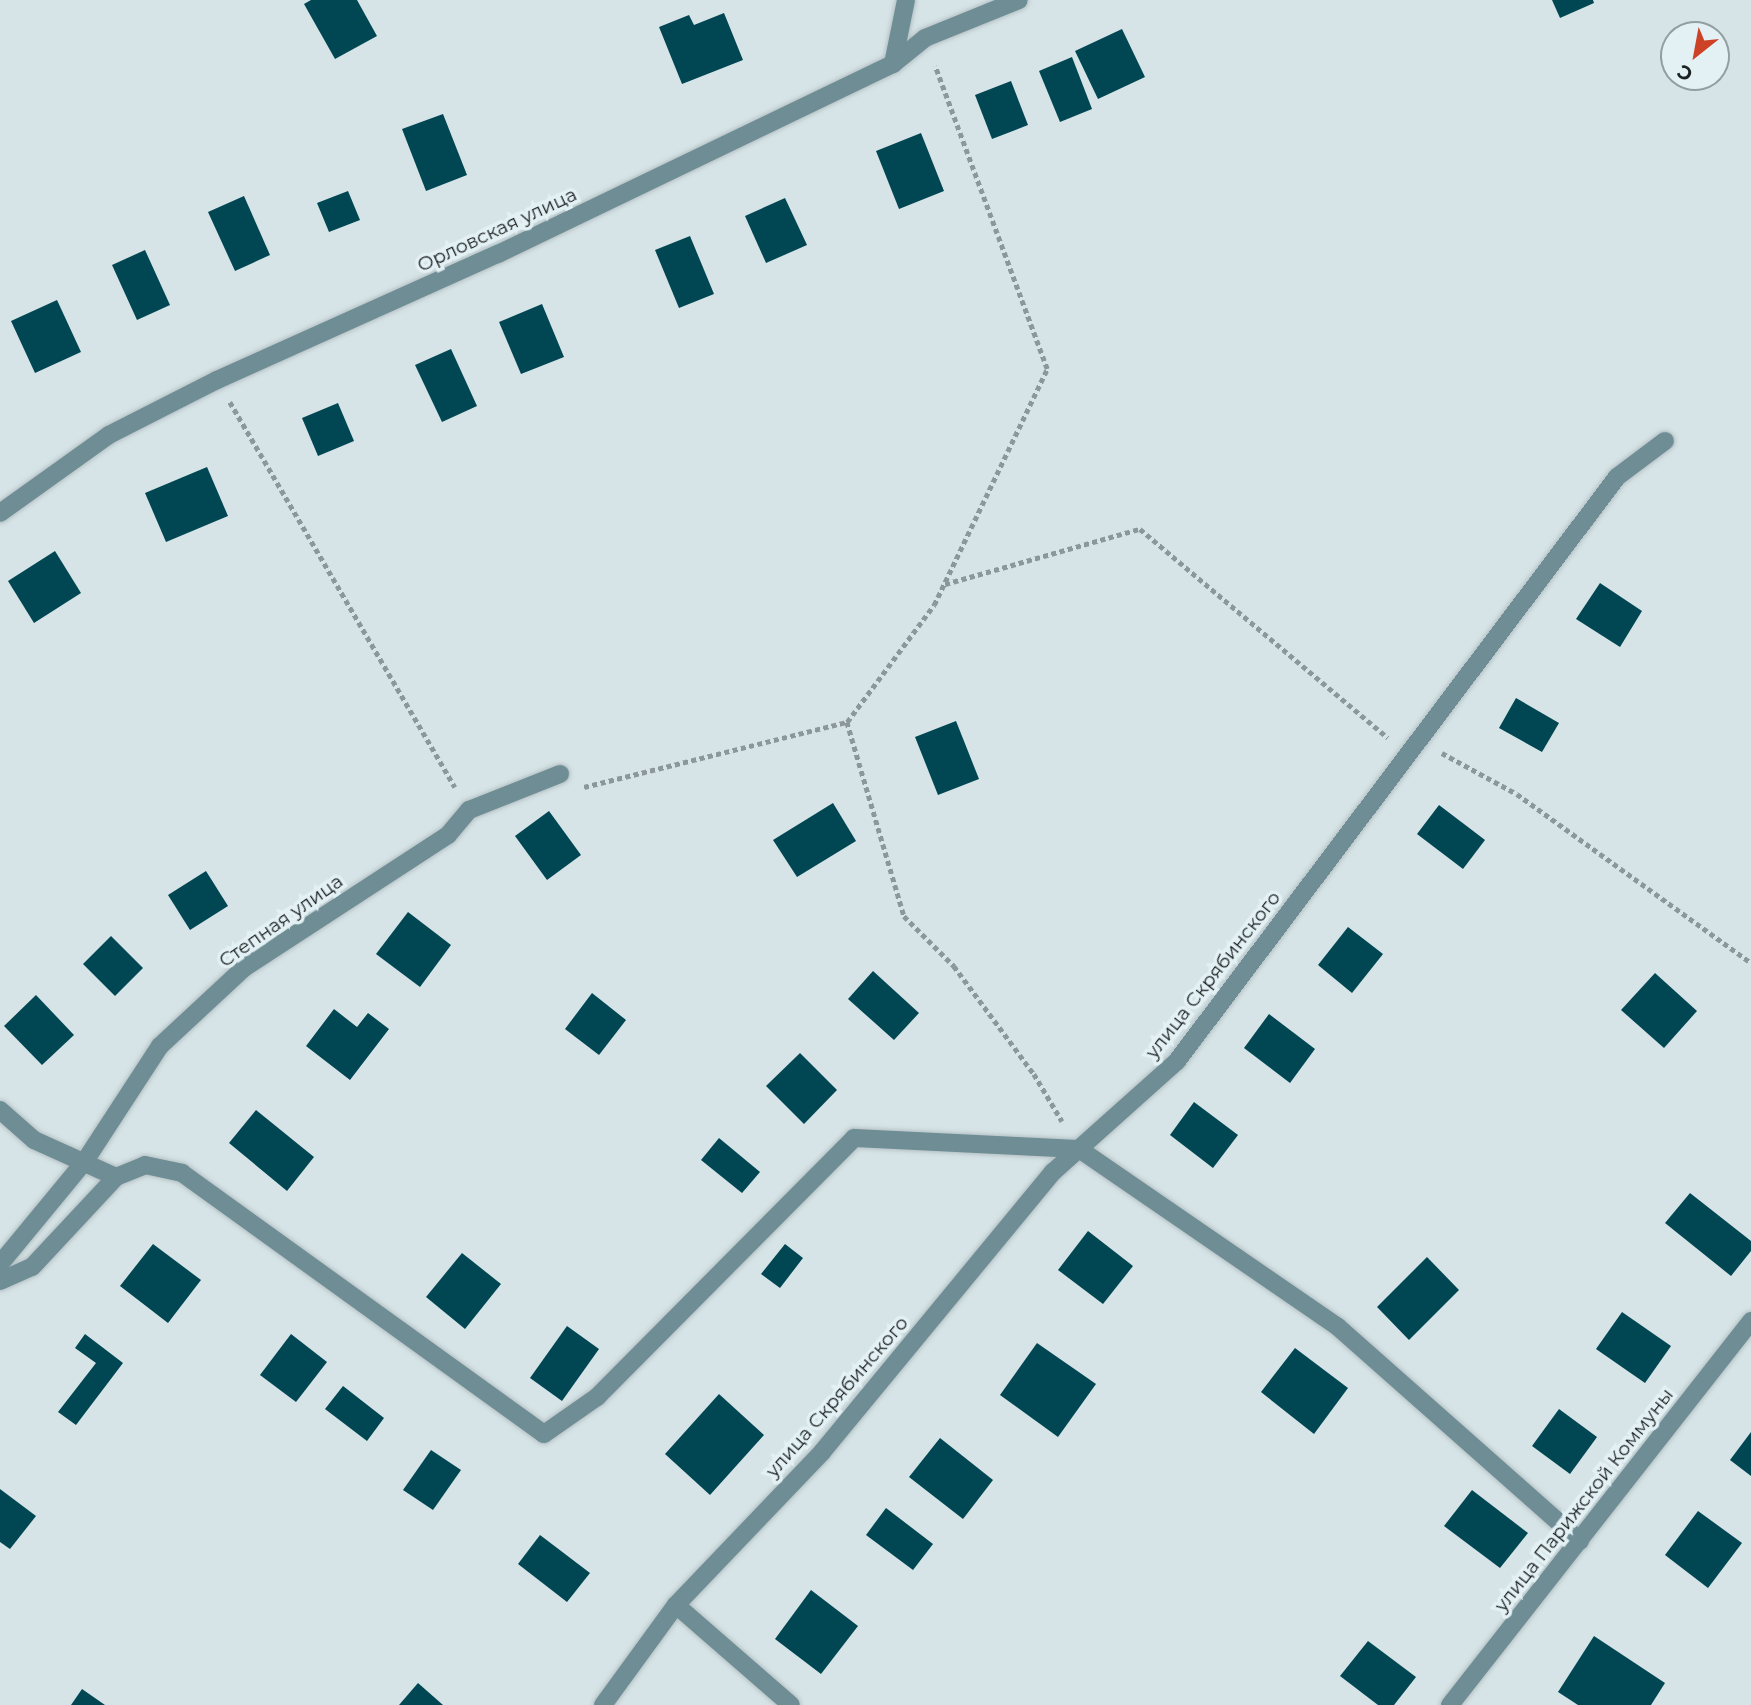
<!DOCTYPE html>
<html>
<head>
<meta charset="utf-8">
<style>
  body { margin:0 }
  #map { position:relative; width:1751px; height:1705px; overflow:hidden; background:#d6e4e7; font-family:Montserrat,sans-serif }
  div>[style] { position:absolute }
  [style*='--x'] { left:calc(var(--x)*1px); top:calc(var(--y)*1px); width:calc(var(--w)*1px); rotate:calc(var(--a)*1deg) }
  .building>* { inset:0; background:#004753 }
  .path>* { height:4.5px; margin-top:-2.25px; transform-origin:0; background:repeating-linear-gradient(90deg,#8c9799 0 5px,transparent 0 8.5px) }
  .roads { filter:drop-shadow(0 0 2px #b5c1c4) drop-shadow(0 0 2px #b5c1c4) }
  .lane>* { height:18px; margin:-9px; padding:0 9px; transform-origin:9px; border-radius:9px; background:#6e8d94 }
  .street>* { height:18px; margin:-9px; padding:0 9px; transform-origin:9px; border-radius:9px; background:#6e8d94 }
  span { translate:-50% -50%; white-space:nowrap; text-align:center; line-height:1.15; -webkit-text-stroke:7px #e3f1f5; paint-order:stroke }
  .street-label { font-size:19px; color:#1c2122 }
  .north { position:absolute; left:1660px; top:21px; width:70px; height:70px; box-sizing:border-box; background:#e3f1f5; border:2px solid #939ea1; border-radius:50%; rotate:211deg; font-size:19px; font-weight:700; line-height:28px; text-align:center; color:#1c2122 }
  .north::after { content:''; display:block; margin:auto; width:24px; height:32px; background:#cd4226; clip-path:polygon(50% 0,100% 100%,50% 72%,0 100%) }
</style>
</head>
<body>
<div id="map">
  <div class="building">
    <i style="clip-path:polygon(311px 0,357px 0,377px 36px,335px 59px,304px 4px)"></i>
    <i style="clip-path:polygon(1552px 0,1593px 0,1594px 3px,1560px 18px)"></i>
    <i style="clip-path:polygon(724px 13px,743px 60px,682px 84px,659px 27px,689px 15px,694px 25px)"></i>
    <i style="clip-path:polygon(1122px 29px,1145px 77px,1098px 99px,1075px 51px)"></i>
    <i style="clip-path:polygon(1072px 57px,1092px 109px,1060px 122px,1039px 71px)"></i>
    <i style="clip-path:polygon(1011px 81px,1028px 125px,992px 139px,975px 95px)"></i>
    <i style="clip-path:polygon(443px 114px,467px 175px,426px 191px,402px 129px)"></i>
    <i style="clip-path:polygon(921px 133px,944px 191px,899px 209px,876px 151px)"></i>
    <i style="clip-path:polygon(348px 191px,360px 220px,329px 232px,317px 203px)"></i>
    <i style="clip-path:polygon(244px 196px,270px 255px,235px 271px,208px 212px)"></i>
    <i style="clip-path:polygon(785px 198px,807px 245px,766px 263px,745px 216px)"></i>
    <i style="clip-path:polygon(690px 236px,714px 294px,679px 308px,655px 250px)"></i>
    <i style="clip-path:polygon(145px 250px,170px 305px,137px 320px,112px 265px)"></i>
    <i style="clip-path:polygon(57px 300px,81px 352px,35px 373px,11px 321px)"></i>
    <i style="clip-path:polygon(542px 304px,564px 357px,521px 374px,499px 322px)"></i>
    <i style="clip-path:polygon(451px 349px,477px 406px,442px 422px,415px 365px)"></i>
    <i style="clip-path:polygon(338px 403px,354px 441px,318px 456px,302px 418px)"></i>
    <i style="clip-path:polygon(207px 467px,228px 516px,166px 542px,145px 493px)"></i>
    <i style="clip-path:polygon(55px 551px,81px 593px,34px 623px,8px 581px)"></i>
    <i style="clip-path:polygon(1600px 583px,1642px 611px,1620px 647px,1576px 619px)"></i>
    <i style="clip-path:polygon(1516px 698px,1559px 723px,1542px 752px,1499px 728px)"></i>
    <i style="clip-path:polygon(956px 721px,979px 779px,938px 795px,915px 737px)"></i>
    <i style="clip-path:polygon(833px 803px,856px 841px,797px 877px,773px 840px)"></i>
    <i style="clip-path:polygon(1439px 805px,1485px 840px,1463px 869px,1417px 834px)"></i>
    <i style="clip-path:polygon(549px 811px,581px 855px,547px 880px,515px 836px)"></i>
    <i style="clip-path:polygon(206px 871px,228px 906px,190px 930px,168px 895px)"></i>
    <i style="clip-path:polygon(408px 912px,451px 945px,420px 987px,376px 954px)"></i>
    <i style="clip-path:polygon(1348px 927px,1383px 954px,1352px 993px,1318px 965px)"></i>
    <i style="clip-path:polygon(111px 936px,143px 968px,115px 996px,83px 964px)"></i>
    <i style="clip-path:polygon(873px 971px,919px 1013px,894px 1040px,848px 999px)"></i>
    <i style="clip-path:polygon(1655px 973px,1697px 1011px,1664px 1048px,1621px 1010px)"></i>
    <i style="clip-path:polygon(592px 993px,626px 1020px,599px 1055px,565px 1029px)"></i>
    <i style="clip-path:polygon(36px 995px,74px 1035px,42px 1065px,4px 1026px)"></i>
    <i style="clip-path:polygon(334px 1009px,357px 1027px,368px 1013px,389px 1029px,350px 1080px,306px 1046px)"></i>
    <i style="clip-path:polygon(1269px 1014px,1315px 1049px,1290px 1083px,1244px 1048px)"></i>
    <i style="clip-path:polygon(800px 1053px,837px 1090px,804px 1124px,766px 1086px)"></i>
    <i style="clip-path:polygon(1194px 1102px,1238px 1135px,1213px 1168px,1170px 1135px)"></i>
    <i style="clip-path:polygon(256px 1110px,314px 1157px,287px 1191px,229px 1143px)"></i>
    <i style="clip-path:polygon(719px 1138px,760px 1172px,742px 1193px,701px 1160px)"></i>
    <i style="clip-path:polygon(1690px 1193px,1751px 1241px,1751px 1251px,1731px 1276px,1665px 1223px)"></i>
    <i style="clip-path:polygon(1088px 1231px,1133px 1266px,1103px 1304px,1058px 1270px)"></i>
    <i style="clip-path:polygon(153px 1244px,201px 1280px,168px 1323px,120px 1286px)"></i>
    <i style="clip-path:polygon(785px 1244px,803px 1258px,780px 1288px,761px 1274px)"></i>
    <i style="clip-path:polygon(462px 1253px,501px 1284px,465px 1329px,426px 1297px)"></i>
    <i style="clip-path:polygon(1427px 1257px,1459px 1290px,1409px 1340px,1377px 1307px)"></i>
    <i style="clip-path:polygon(1622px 1312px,1671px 1346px,1645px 1383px,1596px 1349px)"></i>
    <i style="clip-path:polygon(567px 1326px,599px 1349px,562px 1401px,530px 1378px)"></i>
    <i style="clip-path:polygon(85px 1334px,123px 1363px,76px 1425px,58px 1412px,96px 1363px,75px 1348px)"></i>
    <i style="clip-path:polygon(291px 1334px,327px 1362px,296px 1402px,260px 1375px)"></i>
    <i style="clip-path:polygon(1037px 1343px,1096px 1384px,1058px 1437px,1000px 1395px)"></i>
    <i style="clip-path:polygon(1295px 1348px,1348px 1388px,1314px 1434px,1261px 1392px)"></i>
    <i style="clip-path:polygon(343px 1386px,384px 1418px,367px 1441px,325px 1409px)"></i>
    <i style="clip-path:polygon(719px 1394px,764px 1435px,710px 1495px,665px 1454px)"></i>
    <i style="clip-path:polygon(1559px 1409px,1597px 1437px,1570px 1474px,1532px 1446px)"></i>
    <i style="clip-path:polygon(1751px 1432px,1751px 1476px,1730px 1460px)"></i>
    <i style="clip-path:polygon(940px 1438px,993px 1480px,963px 1519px,909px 1477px)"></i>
    <i style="clip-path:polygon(431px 1450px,461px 1470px,433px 1510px,403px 1490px)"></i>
    <i style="clip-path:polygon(0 1489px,36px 1516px,10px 1549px,0 1542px)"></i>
    <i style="clip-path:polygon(1472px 1490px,1528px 1533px,1500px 1568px,1444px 1526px)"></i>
    <i style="clip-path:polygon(886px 1508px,933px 1544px,913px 1570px,866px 1535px)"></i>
    <i style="clip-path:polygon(1698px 1511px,1742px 1543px,1708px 1588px,1665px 1555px)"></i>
    <i style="clip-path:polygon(540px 1535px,590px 1573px,567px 1602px,518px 1564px)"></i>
    <i style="clip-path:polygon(811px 1590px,858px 1626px,821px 1674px,775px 1639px)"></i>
    <i style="clip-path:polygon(1594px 1636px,1665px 1683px,1651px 1705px,1578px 1705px,1558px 1692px)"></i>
    <i style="clip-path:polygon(1368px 1641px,1416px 1677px,1394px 1705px,1378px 1705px,1340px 1676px)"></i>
    <i style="clip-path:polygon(418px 1683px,443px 1705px,399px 1705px)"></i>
    <i style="clip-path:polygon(82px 1689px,105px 1705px,71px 1705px)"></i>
  </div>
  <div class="path">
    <i style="--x:230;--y:402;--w:446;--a:59.7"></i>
    <i style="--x:945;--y:584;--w:203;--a:-15.8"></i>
    <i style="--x:1140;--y:529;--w:324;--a:40.1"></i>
    <i style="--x:847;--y:722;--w:146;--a:-53.4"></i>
    <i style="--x:934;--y:605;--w:262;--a:-64.4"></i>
    <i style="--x:1047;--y:369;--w:323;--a:-110.3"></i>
    <i style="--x:1442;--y:753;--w:85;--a:28.7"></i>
    <i style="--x:1517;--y:794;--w:289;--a:35.8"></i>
    <i style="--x:584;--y:787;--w:271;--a:-13.9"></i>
    <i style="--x:847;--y:722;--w:202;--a:73.6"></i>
    <i style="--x:904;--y:916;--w:71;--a:45"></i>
    <i style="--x:954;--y:966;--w:134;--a:53.5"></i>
    <i style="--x:1034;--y:1074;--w:55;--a:59.2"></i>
  </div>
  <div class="roads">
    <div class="lane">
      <i style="--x:0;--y:1110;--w:45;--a:41.4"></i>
      <i style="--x:34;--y:1140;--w:90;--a:24.3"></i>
      <i style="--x:116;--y:1177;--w:31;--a:-22"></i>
      <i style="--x:145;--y:1165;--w:38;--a:12"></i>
      <i style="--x:182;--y:1173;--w:446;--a:35.8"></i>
      <i style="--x:544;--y:1434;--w:65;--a:-34.9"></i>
      <i style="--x:597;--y:1397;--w:365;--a:-45.2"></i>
      <i style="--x:854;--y:1138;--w:225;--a:2.8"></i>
      <i style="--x:1079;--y:1149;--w:314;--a:34.5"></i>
      <i style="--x:1338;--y:1327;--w:323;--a:41.5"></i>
      <i style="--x:0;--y:1281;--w:35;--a:-24"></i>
      <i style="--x:32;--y:1267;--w:123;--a:-47"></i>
      <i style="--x:676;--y:1605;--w:152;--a:41"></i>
    </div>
    <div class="street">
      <i style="--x:893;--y:64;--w:65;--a:-78.5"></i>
      <i style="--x:0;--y:513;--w:134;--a:-35.6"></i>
      <i style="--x:109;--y:435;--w:121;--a:-27"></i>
      <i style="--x:217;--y:380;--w:308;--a:-24.2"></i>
      <i style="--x:498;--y:254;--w:438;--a:-25.7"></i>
      <i style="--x:893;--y:64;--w:41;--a:-39.1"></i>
      <i style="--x:925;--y:38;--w:101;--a:-22"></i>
      <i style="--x:0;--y:1264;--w:134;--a:-50.5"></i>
      <i style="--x:85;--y:1161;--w:137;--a:-56.9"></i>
      <i style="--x:160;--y:1046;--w:115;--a:-42.9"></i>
      <i style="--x:244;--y:968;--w:244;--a:-33.1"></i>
      <i style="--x:448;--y:835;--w:33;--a:-50"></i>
      <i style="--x:469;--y:810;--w:98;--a:-21.6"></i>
      <i style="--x:603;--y:1705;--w:124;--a:-53.9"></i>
      <i style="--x:676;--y:1605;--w:211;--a:-46.3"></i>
      <i style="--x:822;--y:1452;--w:363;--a:-50.5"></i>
      <i style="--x:1053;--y:1172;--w:166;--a:-41.8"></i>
      <i style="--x:1177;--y:1061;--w:731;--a:-53"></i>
      <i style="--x:1617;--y:477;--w:60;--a:-36.9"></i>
      <i style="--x:1450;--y:1705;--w:488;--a:-51.9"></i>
    </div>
  </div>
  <div class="street-label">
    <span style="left:497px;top:230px;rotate:-25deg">Орловская улица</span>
    <span style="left:281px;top:921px;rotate:-35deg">Степная улица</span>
    <span style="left:1213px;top:975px;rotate:-52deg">улица Скрябинского</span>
    <span style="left:837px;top:1397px;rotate:-49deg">улица Скрябинского</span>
    <span style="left:1584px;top:1500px;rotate:-52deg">улица Парижской Коммуны</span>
  </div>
  <div class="north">С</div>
</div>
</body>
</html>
